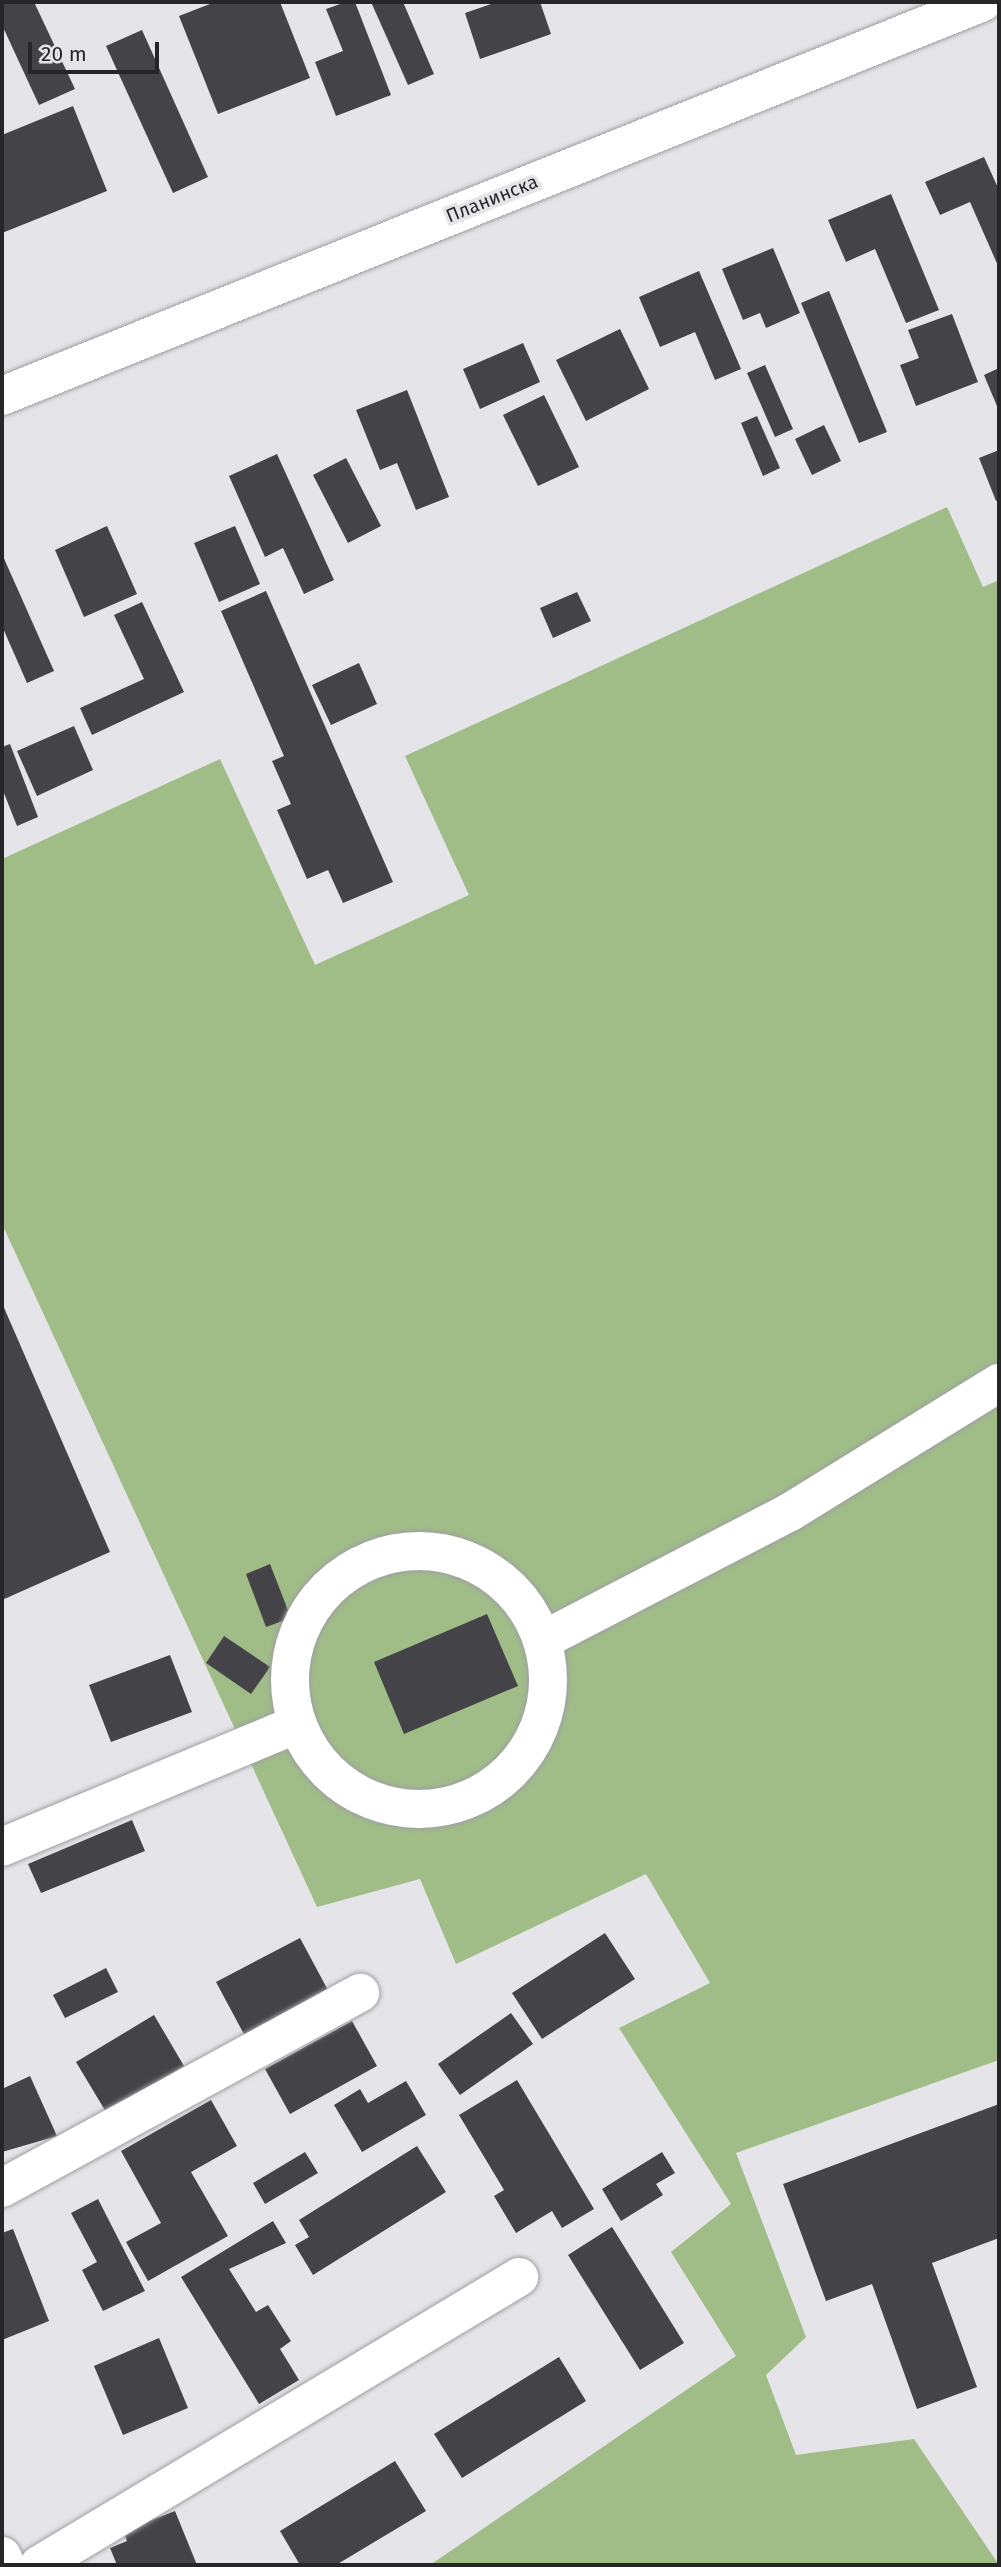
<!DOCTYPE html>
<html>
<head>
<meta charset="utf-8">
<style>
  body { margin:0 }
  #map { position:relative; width:1001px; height:2567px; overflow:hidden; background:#e5e5e9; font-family:"Fira Sans",sans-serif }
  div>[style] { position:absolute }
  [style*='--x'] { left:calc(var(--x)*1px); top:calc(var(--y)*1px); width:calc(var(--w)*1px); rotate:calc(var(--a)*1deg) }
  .green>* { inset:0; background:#a0bd88 }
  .building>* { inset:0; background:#444448 }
  .roads { filter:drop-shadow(0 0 2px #9f9fa3) drop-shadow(0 0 2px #9f9fa3) }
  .minor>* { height:38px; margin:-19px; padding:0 19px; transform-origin:19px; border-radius:19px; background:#fff }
  .minor>.ring { margin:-19px; padding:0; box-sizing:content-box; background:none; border:38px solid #fff; border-radius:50% }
  span { translate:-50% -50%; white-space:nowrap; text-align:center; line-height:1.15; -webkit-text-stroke:7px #e5e5e9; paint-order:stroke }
  .street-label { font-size:19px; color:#262628 }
  .frame { position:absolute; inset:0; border:4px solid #262628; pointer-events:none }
  .scale { position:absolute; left:28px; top:42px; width:131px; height:32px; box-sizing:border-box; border:4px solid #262628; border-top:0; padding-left:9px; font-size:21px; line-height:24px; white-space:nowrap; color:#262628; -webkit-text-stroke:5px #e5e5e9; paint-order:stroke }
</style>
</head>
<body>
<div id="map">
  <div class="green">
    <i style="clip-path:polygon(947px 507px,983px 587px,999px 580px,999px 2060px,736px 2153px,806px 2337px,766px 2375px,796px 2455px,914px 2439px,999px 2565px,430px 2565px,736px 2356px,671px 2252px,731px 2204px,619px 2028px,710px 1983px,646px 1874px,456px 1964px,420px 1879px,317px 1907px,2px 1224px,2px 859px,220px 759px,315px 965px,469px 895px,405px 756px)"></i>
  </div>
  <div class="building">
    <i style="clip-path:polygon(2px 2px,34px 2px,75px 89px,39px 105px,2px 25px)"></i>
    <i style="clip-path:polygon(215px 2px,280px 2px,310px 78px,218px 114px,179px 16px)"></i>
    <i style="clip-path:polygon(346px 2px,355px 2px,391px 95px,336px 116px,315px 62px,343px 51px,326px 9px)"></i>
    <i style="clip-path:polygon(371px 2px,403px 2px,434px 74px,408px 85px)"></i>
    <i style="clip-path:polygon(497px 2px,540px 2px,551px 34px,480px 59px,465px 13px)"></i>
    <i style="clip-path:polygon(142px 30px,208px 177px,173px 193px,106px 46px)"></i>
    <i style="clip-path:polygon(73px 106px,107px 191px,2px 233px,2px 135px)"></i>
    <i style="clip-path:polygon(984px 157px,999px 190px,999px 268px,970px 202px,940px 215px,925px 182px)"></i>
    <i style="clip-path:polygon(891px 194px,939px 310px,906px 323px,875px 249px,846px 262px,828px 220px)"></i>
    <i style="clip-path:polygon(773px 248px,800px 313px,766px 328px,760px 313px,743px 320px,722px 269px)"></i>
    <i style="clip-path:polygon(699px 271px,741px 369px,715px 380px,695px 332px,660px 347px,639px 297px)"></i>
    <i style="clip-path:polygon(829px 291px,887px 432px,859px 443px,801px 303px)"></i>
    <i style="clip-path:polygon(952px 314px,978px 382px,916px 406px,900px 365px,919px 358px,908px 330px)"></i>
    <i style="clip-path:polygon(620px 329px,649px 389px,586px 421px,556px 360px)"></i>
    <i style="clip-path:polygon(523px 343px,540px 382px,480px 409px,463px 369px)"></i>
    <i style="clip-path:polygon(765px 365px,793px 429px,775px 437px,747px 373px)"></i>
    <i style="clip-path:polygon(999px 368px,999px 411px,984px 375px)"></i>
    <i style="clip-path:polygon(407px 390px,449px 497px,416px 510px,397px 463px,380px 470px,356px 410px)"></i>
    <i style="clip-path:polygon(544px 395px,579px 467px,538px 486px,503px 415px)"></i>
    <i style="clip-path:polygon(757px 416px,780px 468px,763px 476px,741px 423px)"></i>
    <i style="clip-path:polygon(824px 425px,841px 461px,812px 475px,795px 439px)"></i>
    <i style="clip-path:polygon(999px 450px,999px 500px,996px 501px,979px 458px)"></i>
    <i style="clip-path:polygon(277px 454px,334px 580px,304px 594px,283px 548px,265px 557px,229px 476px)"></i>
    <i style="clip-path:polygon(346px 458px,381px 526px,348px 543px,313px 475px)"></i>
    <i style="clip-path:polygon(107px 526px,137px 594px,84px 617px,55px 550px)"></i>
    <i style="clip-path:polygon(235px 526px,260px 584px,219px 602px,194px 543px)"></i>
    <i style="clip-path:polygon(2px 554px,54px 671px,27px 683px,2px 626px)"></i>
    <i style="clip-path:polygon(266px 591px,393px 882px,343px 903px,328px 870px,307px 879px,277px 810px,291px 804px,272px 761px,284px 756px,221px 611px)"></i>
    <i style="clip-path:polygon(577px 592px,591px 621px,553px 638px,540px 608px)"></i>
    <i style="clip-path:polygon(142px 602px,184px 692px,92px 735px,80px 708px,144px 679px,114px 615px)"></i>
    <i style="clip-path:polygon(359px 663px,377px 704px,331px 725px,312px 685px)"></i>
    <i style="clip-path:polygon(74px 726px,93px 770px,37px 796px,17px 751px)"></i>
    <i style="clip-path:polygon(10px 744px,38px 817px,17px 826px,2px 788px,2px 747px)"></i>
    <i style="clip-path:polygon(2px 1303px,110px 1552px,2px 1600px)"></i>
    <i style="clip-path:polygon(270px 1564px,291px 1618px,266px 1627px,246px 1574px)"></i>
    <i style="clip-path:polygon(487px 1614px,518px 1686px,404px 1734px,374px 1662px)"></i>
    <i style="clip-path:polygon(224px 1636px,270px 1667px,251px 1694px,206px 1663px)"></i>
    <i style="clip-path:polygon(170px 1655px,192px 1712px,111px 1742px,89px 1685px)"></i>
    <i style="clip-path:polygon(132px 1820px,145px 1851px,41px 1893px,28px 1864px)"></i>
    <i style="clip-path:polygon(605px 1933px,635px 1979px,542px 2039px,512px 1993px)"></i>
    <i style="clip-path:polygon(300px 1938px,330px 1994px,246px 2038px,216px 1982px)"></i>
    <i style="clip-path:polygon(106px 1968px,118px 1992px,65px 2018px,53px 1995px)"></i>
    <i style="clip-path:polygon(511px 2013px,533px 2044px,460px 2095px,438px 2064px)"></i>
    <i style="clip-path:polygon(154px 2015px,184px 2066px,106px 2112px,76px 2062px)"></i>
    <i style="clip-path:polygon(352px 2021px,377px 2066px,290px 2114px,265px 2069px)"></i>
    <i style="clip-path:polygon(30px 2076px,57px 2136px,2px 2152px,2px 2089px)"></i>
    <i style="clip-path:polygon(517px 2080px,594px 2209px,562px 2228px,552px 2211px,516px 2233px,494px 2196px,504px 2190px,459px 2115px)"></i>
    <i style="clip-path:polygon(406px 2081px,426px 2115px,362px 2152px,334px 2105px,360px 2089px,368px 2103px)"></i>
    <i style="clip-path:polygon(211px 2100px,237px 2146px,191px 2172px,228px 2236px,148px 2281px,126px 2242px,161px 2223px,121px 2151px)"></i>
    <i style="clip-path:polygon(999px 2104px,999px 2238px,932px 2263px,977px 2387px,917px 2409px,872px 2284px,826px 2301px,783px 2184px)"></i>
    <i style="clip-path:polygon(417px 2146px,446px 2192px,313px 2275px,295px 2245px,309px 2237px,299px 2220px)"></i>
    <i style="clip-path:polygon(305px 2152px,318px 2173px,265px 2204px,253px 2183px)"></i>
    <i style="clip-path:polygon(662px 2152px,675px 2173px,656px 2184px,663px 2195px,621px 2221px,602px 2189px)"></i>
    <i style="clip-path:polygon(98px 2199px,145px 2291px,103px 2311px,82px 2270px,97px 2262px,71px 2213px)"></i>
    <i style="clip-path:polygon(273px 2221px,286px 2243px,229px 2269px,256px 2312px,268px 2305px,291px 2341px,280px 2349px,299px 2380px,259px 2404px,181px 2277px)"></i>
    <i style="clip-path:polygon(612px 2227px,684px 2343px,640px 2370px,568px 2255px)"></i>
    <i style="clip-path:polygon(13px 2229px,49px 2321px,2px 2340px,2px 2233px)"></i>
    <i style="clip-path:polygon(159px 2338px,188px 2408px,123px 2435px,94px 2366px)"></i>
    <i style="clip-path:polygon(559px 2357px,586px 2401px,462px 2478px,434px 2434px)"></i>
    <i style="clip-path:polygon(395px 2461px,426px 2511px,336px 2565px,300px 2565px,280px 2531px)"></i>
    <i style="clip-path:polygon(175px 2511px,197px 2565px,117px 2565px,110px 2548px,127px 2541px,123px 2531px)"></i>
  </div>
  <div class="roads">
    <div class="minor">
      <i style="--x:2;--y:396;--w:1057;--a:-21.88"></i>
      <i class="ring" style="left:290px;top:1551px;width:220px;height:220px"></i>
      <i style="--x:543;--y:1640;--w:278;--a:-27.4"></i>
      <i style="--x:790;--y:1512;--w:246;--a:-31.7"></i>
      <i style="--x:2;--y:1847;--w:320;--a:-22.6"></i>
      <i style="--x:2;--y:2188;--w:408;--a:-28.6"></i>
      <i style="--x:2;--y:2556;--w:10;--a:66"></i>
      <i style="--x:39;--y:2565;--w:560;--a:-30.96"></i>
    </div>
  </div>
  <div class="street-label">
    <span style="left:492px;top:199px;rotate:-22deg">Планинска</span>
  </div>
  <div class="frame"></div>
  <div class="scale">20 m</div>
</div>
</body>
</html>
